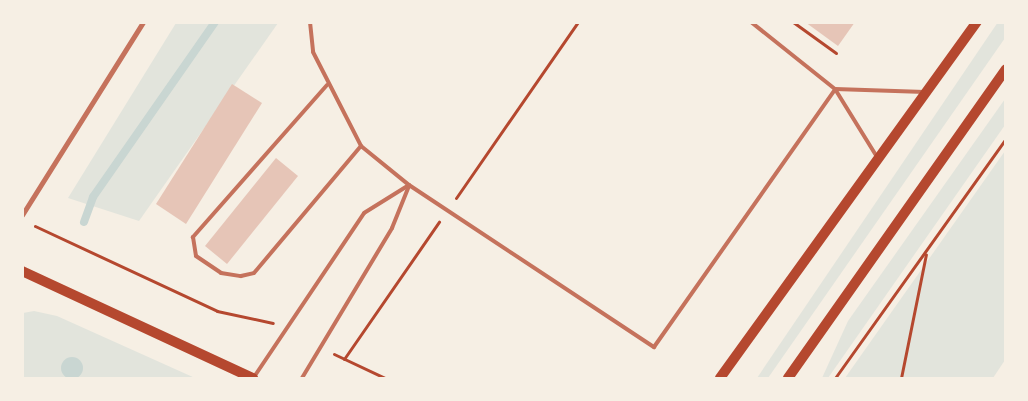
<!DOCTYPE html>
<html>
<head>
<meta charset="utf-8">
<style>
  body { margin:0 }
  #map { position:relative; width:1028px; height:401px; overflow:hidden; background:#f6efe4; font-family:"Space Grotesk",sans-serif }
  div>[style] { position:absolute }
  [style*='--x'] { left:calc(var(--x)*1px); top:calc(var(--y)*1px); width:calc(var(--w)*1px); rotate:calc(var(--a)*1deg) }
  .green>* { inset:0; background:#e2e4dc }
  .water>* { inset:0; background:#c9d6d2 }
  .round { border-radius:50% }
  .stream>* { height:8px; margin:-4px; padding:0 4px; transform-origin:4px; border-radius:4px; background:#c9d6d2 }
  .building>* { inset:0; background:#e6c5b7 }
  .path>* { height:3px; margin:-1.5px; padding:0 1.5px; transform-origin:1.5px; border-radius:1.5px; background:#b5482f }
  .service>* { height:4px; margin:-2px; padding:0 2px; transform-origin:2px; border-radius:2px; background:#c5725c }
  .minor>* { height:5px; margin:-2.5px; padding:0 2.5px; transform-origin:2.5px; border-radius:2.5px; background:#c5725c }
  .secondary>* { height:10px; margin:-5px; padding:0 5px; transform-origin:5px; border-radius:5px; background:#b5482f }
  span { translate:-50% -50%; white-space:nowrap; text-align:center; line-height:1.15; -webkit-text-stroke:5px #f6efe4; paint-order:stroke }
  .frame { position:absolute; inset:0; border:24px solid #f6efe4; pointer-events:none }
</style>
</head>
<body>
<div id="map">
  <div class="green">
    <i style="clip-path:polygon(998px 22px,1005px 23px,1005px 38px,768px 378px,757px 378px)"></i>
    <i style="clip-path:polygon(176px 23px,278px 23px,139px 221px,68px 198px)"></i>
    <i style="clip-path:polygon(1005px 99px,1005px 125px,828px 378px,822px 378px,848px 321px)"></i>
    <i style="clip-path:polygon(1005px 151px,1005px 360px,993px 378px,845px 378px)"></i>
    <i style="clip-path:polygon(34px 311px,57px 316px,195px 378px,23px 378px,23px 313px)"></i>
  </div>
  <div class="water">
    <i class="round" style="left:61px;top:357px;width:22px;height:22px"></i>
  </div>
  <div class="stream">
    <i style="--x:84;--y:222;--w:27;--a:-70"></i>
    <i style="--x:93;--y:197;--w:213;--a:-55.1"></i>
  </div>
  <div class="building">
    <i style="clip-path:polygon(805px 22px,855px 22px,838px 46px)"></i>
    <i style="clip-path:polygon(232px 84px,262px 103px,186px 224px,156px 204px)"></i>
    <i style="clip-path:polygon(276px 158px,298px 176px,227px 264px,205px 246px)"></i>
  </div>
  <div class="path">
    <i style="--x:793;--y:22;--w:53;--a:35.8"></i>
    <i style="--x:456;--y:198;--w:214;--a:-55.3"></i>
    <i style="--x:35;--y:226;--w:201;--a:25"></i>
    <i style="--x:217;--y:311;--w:57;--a:12.1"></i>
    <i style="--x:334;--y:354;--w:56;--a:25.2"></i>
    <i style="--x:344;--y:359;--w:167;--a:-55.3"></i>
    <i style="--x:835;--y:378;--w:295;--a:-54.5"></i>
    <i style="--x:901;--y:378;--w:126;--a:-78.6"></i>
  </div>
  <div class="service">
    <i style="--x:310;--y:22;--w:30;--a:84"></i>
    <i style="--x:313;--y:52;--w:106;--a:62.9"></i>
    <i style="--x:361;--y:146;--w:62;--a:39.1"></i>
    <i style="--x:409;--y:185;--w:294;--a:33.5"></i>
    <i style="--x:654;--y:347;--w:315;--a:-54.9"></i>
    <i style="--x:751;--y:22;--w:107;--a:38.6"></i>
    <i style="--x:835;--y:89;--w:80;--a:58.3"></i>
    <i style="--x:327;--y:85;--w:203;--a:131.4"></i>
    <i style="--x:193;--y:237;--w:19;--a:81"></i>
    <i style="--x:196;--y:256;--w:30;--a:34"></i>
    <i style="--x:221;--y:273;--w:20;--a:9"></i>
    <i style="--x:241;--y:276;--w:13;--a:-13"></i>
    <i style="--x:254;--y:273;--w:166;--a:-49.9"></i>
    <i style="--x:835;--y:89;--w:90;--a:1.9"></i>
    <i style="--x:254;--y:377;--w:197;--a:-56.1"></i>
    <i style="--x:364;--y:213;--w:53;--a:-31.9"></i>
    <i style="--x:302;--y:378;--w:175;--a:-59"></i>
    <i style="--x:392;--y:228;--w:45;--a:-68"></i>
  </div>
  <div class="minor">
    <i style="--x:22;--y:215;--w:228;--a:-57.9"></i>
  </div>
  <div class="secondary">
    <i style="--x:22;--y:271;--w:255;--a:24.9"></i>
    <i style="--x:720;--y:378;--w:439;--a:-54.2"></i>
    <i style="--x:788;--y:378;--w:378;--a:-54.8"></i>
  </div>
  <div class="frame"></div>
</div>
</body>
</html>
